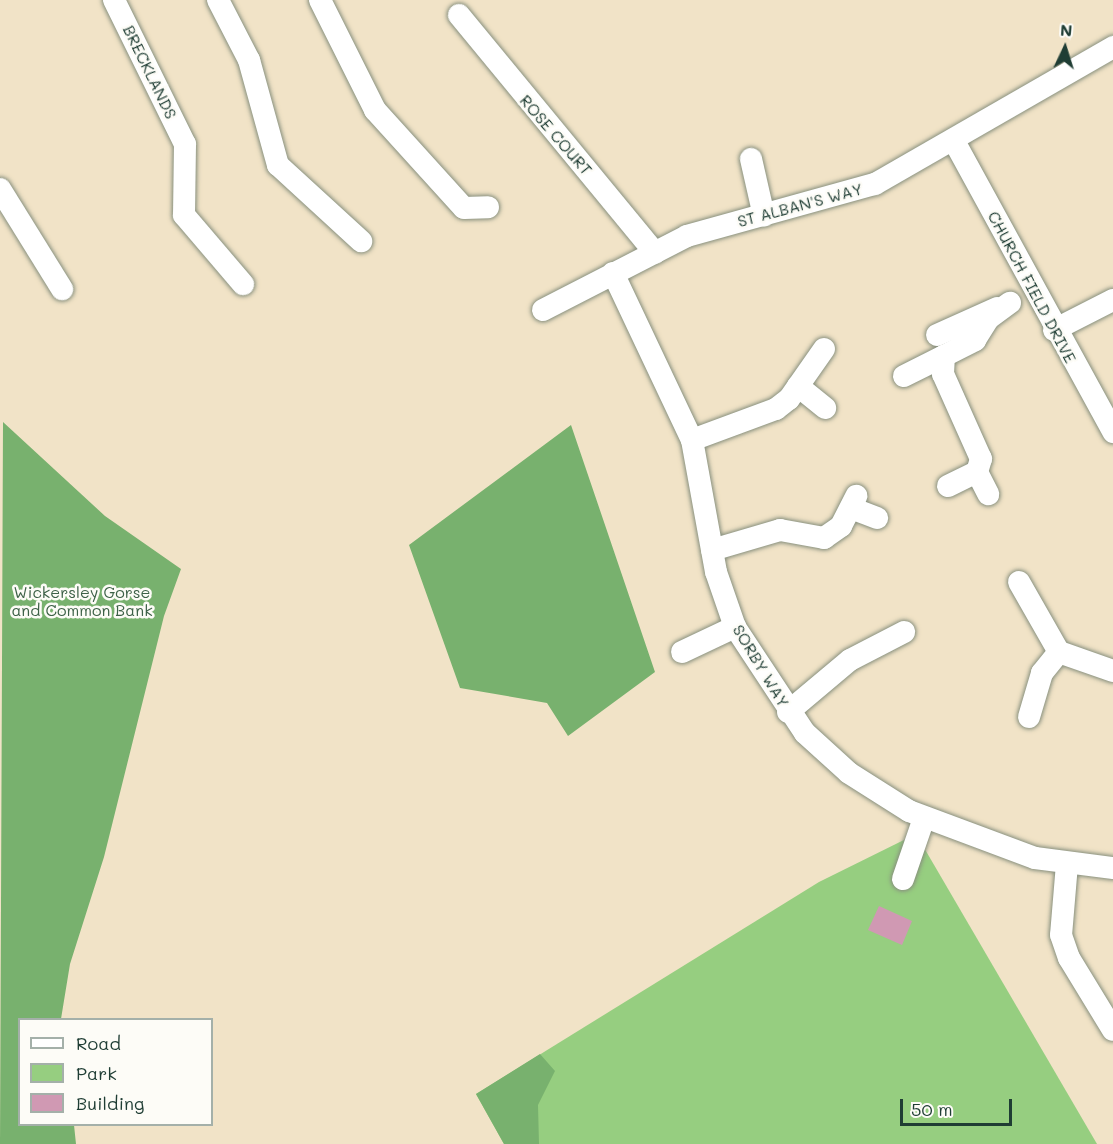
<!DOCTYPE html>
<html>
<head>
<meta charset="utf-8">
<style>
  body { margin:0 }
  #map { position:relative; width:1113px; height:1144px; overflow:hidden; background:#f1e3c7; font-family:Mali,sans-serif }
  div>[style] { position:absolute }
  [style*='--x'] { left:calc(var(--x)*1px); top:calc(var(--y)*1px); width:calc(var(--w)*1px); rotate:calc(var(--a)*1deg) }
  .green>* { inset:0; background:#96ce80 }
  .forest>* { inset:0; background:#78b16e }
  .building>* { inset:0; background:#d099b3 }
  .roads { filter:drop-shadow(0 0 2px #88907e) drop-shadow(0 0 2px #88907e) }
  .minor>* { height:22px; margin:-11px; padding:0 11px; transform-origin:11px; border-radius:11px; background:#fff }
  span { translate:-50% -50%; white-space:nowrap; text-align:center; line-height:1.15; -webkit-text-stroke:5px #fdfcf7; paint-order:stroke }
  .street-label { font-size:16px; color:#1f3d34 }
  .park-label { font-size:16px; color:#3d6147 }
  .legend { position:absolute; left:18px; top:1018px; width:195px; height:108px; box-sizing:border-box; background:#fdfcf7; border:2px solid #a4b0a9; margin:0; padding:8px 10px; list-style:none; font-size:18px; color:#1f3d34 }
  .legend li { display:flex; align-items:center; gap:12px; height:30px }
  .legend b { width:30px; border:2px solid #a4b0a9 }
  .north { position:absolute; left:1035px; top:18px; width:60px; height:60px; -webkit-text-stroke:4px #fdfcf7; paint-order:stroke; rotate:4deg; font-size:16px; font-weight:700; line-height:24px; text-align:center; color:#1f3d34 }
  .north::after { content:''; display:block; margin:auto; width:21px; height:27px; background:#1f3d34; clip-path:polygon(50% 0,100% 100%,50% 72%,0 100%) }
  .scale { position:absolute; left:900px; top:1099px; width:112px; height:27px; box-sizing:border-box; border:3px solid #1f3d34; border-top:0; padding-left:8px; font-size:18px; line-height:21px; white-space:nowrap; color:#1f3d34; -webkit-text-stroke:4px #fdfcf7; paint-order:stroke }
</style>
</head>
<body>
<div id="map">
  <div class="green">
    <i style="clip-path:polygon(916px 834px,1097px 1144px,504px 1144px,476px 1094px,819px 882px)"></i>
  </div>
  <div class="forest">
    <i style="clip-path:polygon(3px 422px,105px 516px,181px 569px,164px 616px,104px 857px,70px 964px,61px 1019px,20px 1020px,20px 1124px,74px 1125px,76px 1144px,0 1144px)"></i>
    <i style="clip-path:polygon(571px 425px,655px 672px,568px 736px,547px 703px,460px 688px,409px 545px)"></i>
    <i style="clip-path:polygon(540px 1054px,555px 1071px,538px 1105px,539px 1144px,504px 1144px,476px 1094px)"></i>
  </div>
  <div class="building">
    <i style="clip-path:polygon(879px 906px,912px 921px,902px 945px,868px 930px)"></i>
  </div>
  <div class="roads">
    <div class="minor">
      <i style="--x:114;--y:0;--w:161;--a:63.8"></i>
      <i style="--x:185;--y:144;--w:71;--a:90.8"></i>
      <i style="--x:184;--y:215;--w:91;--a:49.5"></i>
      <i style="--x:218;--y:0;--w:68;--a:62.7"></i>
      <i style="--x:249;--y:60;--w:109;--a:74.6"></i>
      <i style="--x:278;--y:165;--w:113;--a:42.5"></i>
      <i style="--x:320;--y:0;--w:123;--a:63.4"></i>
      <i style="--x:375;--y:110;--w:132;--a:47.8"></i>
      <i style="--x:464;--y:208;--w:24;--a:-2"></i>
      <i style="--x:459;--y:15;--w:308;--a:50.5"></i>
      <i style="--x:954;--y:141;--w:332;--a:61.3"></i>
      <i style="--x:751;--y:159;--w:58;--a:77.2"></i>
      <i style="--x:0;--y:189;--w:118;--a:58.2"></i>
      <i style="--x:613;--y:273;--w:185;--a:64.7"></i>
      <i style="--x:692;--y:440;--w:134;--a:79.7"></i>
      <i style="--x:716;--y:572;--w:58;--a:70.9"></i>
      <i style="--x:735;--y:627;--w:127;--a:56.6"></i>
      <i style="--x:805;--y:733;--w:59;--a:42.3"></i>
      <i style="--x:849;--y:773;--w:71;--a:32.3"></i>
      <i style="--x:909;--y:811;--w:134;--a:20.5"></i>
      <i style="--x:1035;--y:858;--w:79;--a:7.3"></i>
      <i style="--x:543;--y:310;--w:162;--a:-27.2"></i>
      <i style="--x:687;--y:236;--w:195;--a:-15.5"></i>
      <i style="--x:875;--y:184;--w:275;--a:-29.9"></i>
      <i style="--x:1054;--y:330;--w:66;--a:-27"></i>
      <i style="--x:937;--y:335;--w:66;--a:-24.2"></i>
      <i style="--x:904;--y:376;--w:45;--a:-26.6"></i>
      <i style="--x:798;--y:386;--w:35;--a:39"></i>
      <i style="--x:692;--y:440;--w:90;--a:-20.3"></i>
      <i style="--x:776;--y:409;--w:16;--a:-38"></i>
      <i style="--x:789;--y:399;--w:61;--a:-55"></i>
      <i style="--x:977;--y:472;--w:25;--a:63"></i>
      <i style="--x:948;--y:486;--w:32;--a:-26"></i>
      <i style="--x:977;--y:472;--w:14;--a:-73"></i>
      <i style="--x:981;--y:459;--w:93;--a:-114.1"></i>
      <i style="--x:943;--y:374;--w:18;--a:-87"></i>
      <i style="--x:944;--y:356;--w:35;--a:-27"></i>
      <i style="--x:975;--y:340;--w:26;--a:-58"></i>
      <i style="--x:989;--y:318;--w:26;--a:-36"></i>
      <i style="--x:851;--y:508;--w:28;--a:21"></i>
      <i style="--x:712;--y:550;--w:71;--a:-16.4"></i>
      <i style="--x:780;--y:530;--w:45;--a:10.3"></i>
      <i style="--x:824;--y:538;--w:21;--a:-35"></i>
      <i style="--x:841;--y:526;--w:34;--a:-63"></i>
      <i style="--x:1019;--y:582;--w:81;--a:60.3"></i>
      <i style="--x:1059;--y:652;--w:57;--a:19.4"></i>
      <i style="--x:682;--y:652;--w:59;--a:-25.3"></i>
      <i style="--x:788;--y:712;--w:81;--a:-40"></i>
      <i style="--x:850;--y:660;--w:61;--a:-27.4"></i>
      <i style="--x:1029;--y:717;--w:46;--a:-73.5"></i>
      <i style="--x:1042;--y:673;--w:27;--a:-51"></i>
      <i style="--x:1067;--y:864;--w:71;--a:94.8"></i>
      <i style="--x:1061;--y:935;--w:24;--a:71"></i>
      <i style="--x:1069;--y:958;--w:84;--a:58.6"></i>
      <i style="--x:903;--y:879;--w:65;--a:-71"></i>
    </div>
  </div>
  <div class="street-label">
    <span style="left:150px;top:72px;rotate:64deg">BRECKLANDS</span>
    <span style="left:556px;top:135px;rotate:49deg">ROSE COURT</span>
    <span style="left:800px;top:205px;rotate:-15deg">ST ALBAN'S WAY</span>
    <span style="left:1032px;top:287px;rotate:62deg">CHURCH FIELD DRIVE</span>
    <span style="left:761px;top:666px;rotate:59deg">SORBY WAY</span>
  </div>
  <div class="park-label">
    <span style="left:82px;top:601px">Wickersley Gorse<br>and Common Bank</span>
  </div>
  <ul class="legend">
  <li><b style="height:8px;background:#fff"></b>Road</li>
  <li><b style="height:16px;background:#96ce80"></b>Park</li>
  <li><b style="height:16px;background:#d099b3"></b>Building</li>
  </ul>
  <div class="north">N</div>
  <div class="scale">50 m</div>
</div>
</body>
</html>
